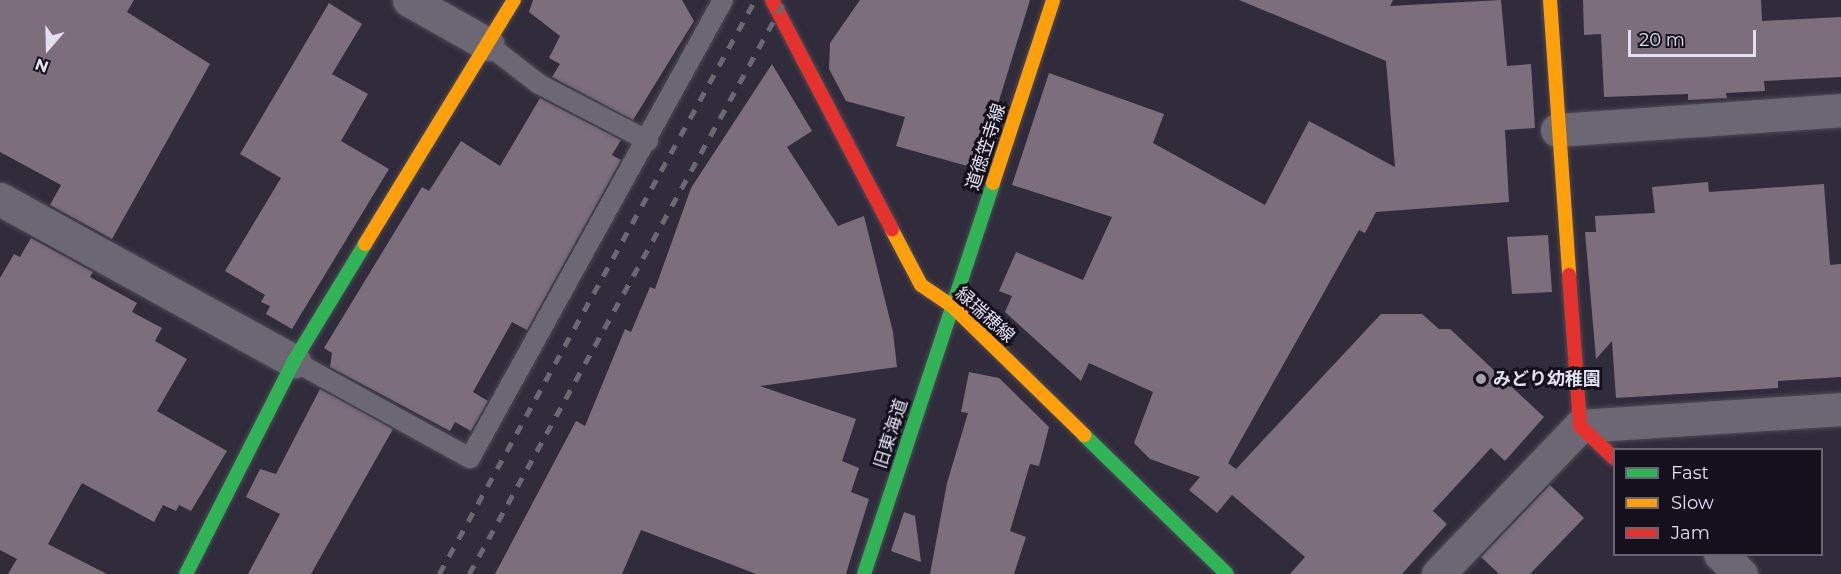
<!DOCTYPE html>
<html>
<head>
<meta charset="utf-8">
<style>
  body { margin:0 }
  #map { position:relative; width:1841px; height:574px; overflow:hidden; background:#302c3b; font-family:Montserrat,"Noto Sans JP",sans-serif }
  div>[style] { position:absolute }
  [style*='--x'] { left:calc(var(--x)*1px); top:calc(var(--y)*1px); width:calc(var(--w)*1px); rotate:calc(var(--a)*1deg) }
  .building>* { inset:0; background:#7c6f7b }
  .roads { filter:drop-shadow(0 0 2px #4d4a57) drop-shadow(0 0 2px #4d4a57) }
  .lane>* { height:20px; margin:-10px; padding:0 10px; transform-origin:10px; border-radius:10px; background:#6b6874 }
  .street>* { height:33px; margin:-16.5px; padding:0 16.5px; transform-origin:16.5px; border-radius:16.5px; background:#6b6874 }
  .fast>* { height:14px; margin:-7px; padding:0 7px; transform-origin:7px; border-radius:7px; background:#30b455 }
  .slow>* { height:14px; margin:-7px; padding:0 7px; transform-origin:7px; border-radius:7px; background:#ff9f0a }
  .jam>* { height:14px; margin:-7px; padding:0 7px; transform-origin:7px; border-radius:7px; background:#e5322d }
  .rail>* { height:4.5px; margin-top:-2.25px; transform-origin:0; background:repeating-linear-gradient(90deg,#6b6872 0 10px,transparent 0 20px) }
  .dots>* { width:16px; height:16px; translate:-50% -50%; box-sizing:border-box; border:3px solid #14111d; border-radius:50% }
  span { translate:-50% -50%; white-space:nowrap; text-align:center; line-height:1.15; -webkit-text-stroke:6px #14111d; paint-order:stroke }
  .street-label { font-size:18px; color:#e2dff1 }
  .poi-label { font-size:18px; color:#e2dff1; font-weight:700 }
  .left { translate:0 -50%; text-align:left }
  .legend { position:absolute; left:1613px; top:448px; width:210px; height:108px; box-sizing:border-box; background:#14111d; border:2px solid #666372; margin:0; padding:8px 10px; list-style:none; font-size:18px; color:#e2dff1 }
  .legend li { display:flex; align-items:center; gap:12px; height:30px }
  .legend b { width:30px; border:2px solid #666372 }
  .north { position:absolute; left:18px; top:18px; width:60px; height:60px; -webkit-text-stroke:4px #14111d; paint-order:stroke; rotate:200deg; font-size:16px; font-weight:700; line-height:24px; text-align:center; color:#e2dff1 }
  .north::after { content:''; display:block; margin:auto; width:21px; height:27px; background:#e2dff1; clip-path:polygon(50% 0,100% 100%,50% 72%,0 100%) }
  .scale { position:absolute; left:1628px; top:30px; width:128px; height:27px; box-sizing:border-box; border:3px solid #e2dff1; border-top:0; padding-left:8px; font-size:18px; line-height:21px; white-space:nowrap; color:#e2dff1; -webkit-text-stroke:4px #14111d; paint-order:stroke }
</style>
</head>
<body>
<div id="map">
  <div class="building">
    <i style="clip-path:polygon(0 0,134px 0,127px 12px,210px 64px,112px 239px,50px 205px,61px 185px,0 152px)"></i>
    <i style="clip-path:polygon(533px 0,682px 0,694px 21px,633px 120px,552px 77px,560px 64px,549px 58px,560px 36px,529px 12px)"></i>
    <i style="clip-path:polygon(860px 0,1030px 0,978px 169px,896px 146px,905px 117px,846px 101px,829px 69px,830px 43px)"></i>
    <i style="clip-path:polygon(1239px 0,1393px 0,1390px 6px,1501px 0,1507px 66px,1531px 64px,1535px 128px,1505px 130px,1509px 202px,1376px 212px,1365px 233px,1359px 230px,1228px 463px,1236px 469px,1381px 314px,1422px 314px,1439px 329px,1450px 329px,1544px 417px,1505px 461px,1491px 448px,1433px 511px,1447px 524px,1402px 574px,1290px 574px,1305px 557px,1232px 495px,1217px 513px,1189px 490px,1200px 477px,1150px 459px,1134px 443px,1153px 392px,1089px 363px,1081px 381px,1005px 312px,1012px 296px,999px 291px,1016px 252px,1083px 280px,1112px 217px,1012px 185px,1049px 73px,1164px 114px,1153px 143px,1265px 205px,1309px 121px,1395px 167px,1386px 61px)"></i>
    <i style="clip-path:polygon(1583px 0,1761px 0,1762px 21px,1841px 17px,1841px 77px,1764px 81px,1765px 91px,1726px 93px,1727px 98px,1688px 100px,1688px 94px,1604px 97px,1601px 34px,1584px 35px)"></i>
    <i style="clip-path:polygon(329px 3px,362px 24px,332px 74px,368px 94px,341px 141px,389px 169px,292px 329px,266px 314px,270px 306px,261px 302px,265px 295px,225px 271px,281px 178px,240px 154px)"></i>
    <i style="clip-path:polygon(772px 64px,812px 131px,787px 147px,838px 226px,864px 216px,893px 332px,897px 367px,760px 386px,856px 419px,842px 461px,859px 468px,851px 492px,869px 499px,846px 574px,756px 574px,641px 530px,622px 574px,495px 574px,576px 421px,585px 426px,625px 329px,631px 332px,650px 287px,655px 289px,691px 188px)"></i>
    <i style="clip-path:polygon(540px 98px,621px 140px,612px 155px,621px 160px,527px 330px,512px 322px,473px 392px,488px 401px,471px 431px,455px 422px,450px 431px,330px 367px,332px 353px,324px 348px,422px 187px,429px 191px,461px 141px,500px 166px)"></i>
    <i style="clip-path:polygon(1708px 182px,1709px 192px,1824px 184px,1830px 265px,1841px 264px,1841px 377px,1778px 381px,1778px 388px,1616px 398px,1612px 341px,1596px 359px,1585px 232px,1596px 232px,1595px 216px,1655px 213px,1652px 187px)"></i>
    <i style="clip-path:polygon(1548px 235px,1552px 292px,1512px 294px,1507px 237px)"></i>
    <i style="clip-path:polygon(31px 238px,93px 272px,90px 277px,137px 303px,132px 312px,162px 328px,155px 341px,187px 359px,157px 411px,227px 451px,191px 511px,179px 505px,176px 511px,163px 505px,154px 522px,82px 483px,48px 544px,107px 574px,8px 574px,17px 559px,0 550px,0 278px,14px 254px,20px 257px)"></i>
    <i style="clip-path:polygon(969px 372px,999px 378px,1049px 427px,1039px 466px,1030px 464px,1010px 531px,1026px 537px,1014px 574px,930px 574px,947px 483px,968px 413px,961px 412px)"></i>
    <i style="clip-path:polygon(320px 389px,393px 429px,311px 574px,248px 574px,280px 514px,246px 497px,260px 469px,276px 474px)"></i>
    <i style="clip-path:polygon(1550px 485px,1584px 518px,1530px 574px,1499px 574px,1481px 557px)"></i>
    <i style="clip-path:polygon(904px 512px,915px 516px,921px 562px,891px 551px)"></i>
  </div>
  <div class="roads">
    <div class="lane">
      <i style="--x:487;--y:44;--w:66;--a:37.6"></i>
      <i style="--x:539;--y:84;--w:123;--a:27.6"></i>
      <i style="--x:294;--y:361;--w:201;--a:28.9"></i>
      <i style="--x:470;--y:458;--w:523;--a:-61.08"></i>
    </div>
    <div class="street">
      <i style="--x:409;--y:0;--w:90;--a:29.4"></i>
      <i style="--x:1557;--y:130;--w:285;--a:-4"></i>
      <i style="--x:0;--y:199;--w:336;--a:28.9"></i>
      <i style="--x:1720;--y:554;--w:29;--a:44"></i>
      <i style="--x:1438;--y:574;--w:205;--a:-46.2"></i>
      <i style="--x:1580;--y:426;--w:262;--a:-3.7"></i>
    </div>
    <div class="fast">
      <i style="--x:1084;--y:435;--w:199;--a:44.2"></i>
      <i style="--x:186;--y:574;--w:239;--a:-63.1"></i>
      <i style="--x:294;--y:361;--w:137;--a:-58.7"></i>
      <i style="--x:864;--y:574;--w:412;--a:-71.7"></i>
    </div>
    <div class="slow">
      <i style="--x:1550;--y:0;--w:276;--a:86"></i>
      <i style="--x:993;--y:183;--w:193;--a:-71.8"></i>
      <i style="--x:892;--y:230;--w:62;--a:62.2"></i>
      <i style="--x:921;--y:285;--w:37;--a:34"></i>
      <i style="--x:952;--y:306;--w:185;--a:44.3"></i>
      <i style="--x:365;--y:244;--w:286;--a:-58.6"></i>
    </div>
    <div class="jam">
      <i style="--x:772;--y:0;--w:259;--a:62.4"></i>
      <i style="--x:1569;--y:275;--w:151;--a:85.8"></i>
      <i style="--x:1580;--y:426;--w:47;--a:43.3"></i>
    </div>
  </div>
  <div class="rail">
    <i style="--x:439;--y:574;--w:655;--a:-61.17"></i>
    <i style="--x:469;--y:574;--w:655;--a:-61.17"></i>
  </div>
  <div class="dots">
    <i style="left:1481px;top:379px;background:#a4a0b1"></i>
  </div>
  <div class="street-label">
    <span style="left:986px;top:147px;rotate:-72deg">道徳笠寺線</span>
    <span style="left:985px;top:315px;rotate:42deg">緑瑞穂線</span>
    <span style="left:891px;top:434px;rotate:-72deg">旧東海道</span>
  </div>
  <div class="poi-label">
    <span class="left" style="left:1493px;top:379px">みどり幼稚園</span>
  </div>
  <ul class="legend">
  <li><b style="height:8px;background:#30b455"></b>Fast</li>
  <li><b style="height:8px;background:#ff9f0a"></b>Slow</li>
  <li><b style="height:8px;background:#e5322d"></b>Jam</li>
  </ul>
  <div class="north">N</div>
  <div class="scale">20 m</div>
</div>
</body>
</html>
